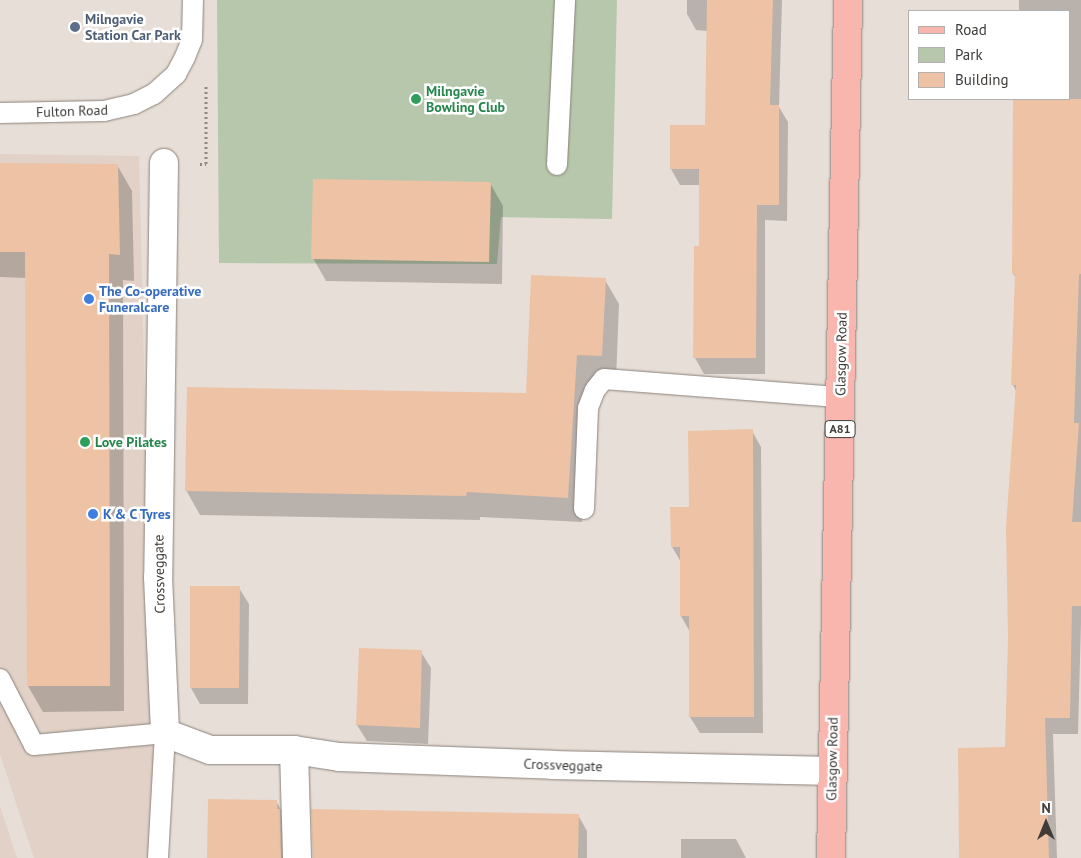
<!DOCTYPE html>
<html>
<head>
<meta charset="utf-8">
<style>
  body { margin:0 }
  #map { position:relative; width:1081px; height:858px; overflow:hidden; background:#e7ded7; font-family:"PT Sans",sans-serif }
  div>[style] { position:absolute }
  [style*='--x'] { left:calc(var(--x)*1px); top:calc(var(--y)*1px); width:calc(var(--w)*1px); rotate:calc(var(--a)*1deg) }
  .built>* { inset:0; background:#e1d1c6 }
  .green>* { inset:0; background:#b6c7ab }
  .shadow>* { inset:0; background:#0003 }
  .building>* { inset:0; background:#eec2a5 }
  .path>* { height:3px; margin-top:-1.5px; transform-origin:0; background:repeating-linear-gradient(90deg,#8f8984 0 2.5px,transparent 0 5px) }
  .roads { filter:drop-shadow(0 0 1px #8a827c) drop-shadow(0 0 1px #8a827c) }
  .lane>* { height:20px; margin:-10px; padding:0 10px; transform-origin:10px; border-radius:10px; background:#fff }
  .street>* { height:28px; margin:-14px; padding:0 14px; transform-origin:14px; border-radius:14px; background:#fff }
  .primary>* { height:28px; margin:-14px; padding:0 14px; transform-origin:14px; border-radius:14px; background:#f9b6af }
  .dots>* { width:14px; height:14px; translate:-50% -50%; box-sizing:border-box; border:2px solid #fff; border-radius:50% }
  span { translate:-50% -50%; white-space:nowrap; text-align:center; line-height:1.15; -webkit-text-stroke:5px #fff; paint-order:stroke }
  .shield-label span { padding:1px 4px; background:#fff; border:1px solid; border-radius:4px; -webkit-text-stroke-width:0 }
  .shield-label { font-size:12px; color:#3e3b38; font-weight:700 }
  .service-label { font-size:14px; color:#4e5e75; font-weight:700 }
  .left { translate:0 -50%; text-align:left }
  .leisure-label { font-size:14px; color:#27864d; font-weight:700 }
  .street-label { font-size:14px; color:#3e3b38 }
  .shop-label { font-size:14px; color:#366cbe; font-weight:700 }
  .legend { position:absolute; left:908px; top:10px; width:162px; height:90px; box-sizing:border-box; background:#fff; border:1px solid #b2b1af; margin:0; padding:6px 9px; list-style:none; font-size:15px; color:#3e3b38 }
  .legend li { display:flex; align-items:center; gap:10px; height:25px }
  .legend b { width:25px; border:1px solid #b2b1af }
  .north { position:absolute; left:1021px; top:798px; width:50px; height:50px; -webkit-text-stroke:4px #fff; paint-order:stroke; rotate:0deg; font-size:14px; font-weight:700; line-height:20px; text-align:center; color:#3e3b38 }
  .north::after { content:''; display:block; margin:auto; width:18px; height:22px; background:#3e3b38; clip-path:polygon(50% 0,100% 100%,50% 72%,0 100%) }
</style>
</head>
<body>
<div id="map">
  <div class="built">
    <i style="clip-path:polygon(0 154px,139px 156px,156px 858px,34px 858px,0 754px)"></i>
    <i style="clip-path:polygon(0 806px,17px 858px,0 858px)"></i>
  </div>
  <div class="green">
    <i style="clip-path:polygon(217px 0,617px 0,612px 219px,501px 217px,497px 264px,219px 263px)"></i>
  </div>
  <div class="shadow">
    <i style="clip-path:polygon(687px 0,782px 0,779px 107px,788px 122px,787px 221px,765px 220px,765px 374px,704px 374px,695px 358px,700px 247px,700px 185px,680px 185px,671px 169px,671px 126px,706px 126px,707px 31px,696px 30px,687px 14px)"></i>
    <i style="clip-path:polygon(1019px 0,1081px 0,1081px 622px,1078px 734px,1053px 734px,1057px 858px,960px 858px,1007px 749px,1016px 391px,1013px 385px,1016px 278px,1013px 273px,1015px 99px,1070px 99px,1070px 11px,1019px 11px)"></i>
    <i style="clip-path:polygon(0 164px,117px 165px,132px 191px,134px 281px,123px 280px,124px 711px,43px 712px,28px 686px,26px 278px,0 277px)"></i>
    <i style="clip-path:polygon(490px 183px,503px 206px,502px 284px,326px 281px,313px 258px)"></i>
    <i style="clip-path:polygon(605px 280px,619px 304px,616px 380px,590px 379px,582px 522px,480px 517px,480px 520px,200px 515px,186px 490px,527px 394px)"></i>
    <i style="clip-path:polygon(752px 431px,761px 447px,763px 733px,700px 733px,690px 717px,690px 632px,681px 616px,681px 562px,672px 547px,690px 508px)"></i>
    <i style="clip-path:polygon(239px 588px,249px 604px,248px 704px,200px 704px,191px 688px)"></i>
    <i style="clip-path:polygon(421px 652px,431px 668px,428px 744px,367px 741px,357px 725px)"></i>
    <i style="clip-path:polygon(276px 801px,285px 817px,289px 858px,208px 858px)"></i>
    <i style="clip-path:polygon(578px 815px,587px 831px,587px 858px,314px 858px)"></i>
    <i style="clip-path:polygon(681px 839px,736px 839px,746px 858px,681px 858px)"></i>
  </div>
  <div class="building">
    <i style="clip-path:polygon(707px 0,773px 0,770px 105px,779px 105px,779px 205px,757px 205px,756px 358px,693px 358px,694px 246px,699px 246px,699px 169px,670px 169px,670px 125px,705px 125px)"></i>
    <i style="clip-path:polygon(1013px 99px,1081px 99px,1081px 274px,1079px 274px,1074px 423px,1079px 423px,1072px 522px,1081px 522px,1081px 606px,1072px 606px,1070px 718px,1045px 718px,1049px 858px,959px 858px,958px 748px,1005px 747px,1008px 638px,1006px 527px,1016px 385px,1011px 385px,1015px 274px,1012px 274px)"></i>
    <i style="clip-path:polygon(0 163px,118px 164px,120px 255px,109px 254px,110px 686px,27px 686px,25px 252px,0 252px)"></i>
    <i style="clip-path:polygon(313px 179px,491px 182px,489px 262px,311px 259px)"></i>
    <i style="clip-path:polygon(531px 275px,606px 278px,602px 356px,577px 355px,568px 498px,467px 492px,466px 496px,185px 491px,187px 387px,526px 393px)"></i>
    <i style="clip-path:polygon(753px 429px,754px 717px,689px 717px,689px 616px,680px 616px,680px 547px,671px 547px,670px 507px,689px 507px,688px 431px)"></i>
    <i style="clip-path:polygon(190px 586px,240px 586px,239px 688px,190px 688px)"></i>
    <i style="clip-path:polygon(359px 648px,422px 650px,420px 728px,356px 725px)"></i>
    <i style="clip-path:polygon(208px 799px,277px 800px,277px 809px,280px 809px,281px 858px,207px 858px)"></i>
    <i style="clip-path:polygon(311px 809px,579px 814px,578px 858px,313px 858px)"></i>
  </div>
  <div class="path">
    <i style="--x:200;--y:164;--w:6;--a:0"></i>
    <i style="--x:206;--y:164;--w:78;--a:-90"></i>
  </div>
  <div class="roads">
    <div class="lane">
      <i style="--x:0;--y:113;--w:104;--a:-1.1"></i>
      <i style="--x:104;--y:111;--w:31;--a:-13"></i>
      <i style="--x:134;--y:104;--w:22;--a:-27"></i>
      <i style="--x:154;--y:94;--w:30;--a:-42"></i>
      <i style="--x:176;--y:74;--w:19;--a:-62"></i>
      <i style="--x:185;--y:57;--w:18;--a:-68"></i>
      <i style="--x:192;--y:40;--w:40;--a:-88.6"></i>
      <i style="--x:557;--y:165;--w:165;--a:-87.2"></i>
      <i style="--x:584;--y:509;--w:101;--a:-87.7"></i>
      <i style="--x:588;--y:408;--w:19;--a:-69"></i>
      <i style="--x:595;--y:390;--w:14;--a:-51"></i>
      <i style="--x:604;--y:379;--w:237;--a:4.4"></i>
      <i style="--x:0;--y:679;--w:74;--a:62.7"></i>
      <i style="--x:34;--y:745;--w:132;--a:-5.2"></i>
      <i style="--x:165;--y:733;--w:125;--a:93.2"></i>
    </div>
    <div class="street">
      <i style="--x:164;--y:163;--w:414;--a:90.8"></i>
      <i style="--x:158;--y:577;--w:156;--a:87.4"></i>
      <i style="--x:165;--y:733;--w:48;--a:20.7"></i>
      <i style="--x:210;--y:750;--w:84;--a:0"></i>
      <i style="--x:294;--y:750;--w:46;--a:8.8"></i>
      <i style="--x:339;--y:757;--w:214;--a:2.1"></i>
      <i style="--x:553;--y:765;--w:279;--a:1.2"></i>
      <i style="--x:294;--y:750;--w:108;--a:88.4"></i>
    </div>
    <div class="primary">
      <i style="--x:831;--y:858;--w:858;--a:-88.86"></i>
    </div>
  </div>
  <div class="dots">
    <i style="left:75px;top:27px;background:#5c6f8a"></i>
    <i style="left:416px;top:99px;background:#2e9e5b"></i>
    <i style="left:89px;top:299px;background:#3f7fe0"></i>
    <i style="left:85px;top:442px;background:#2e9e5b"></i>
    <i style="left:93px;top:514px;background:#3f7fe0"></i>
  </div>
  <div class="shield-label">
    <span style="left:840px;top:429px">A81</span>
  </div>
  <div class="service-label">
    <span class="left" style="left:85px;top:27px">Milngavie<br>Station Car Park</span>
  </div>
  <div class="leisure-label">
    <span class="left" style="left:426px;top:99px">Milngavie<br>Bowling Club</span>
    <span class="left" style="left:95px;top:442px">Love Pilates</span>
  </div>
  <div class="street-label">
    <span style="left:72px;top:111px;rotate:-2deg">Fulton Road</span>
    <span style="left:841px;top:354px;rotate:-89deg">Glasgow Road</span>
    <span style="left:159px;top:574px;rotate:-91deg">Crossveggate</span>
    <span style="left:832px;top:759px;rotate:-89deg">Glasgow Road</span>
    <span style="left:563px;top:765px;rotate:2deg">Crossveggate</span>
  </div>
  <div class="shop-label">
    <span class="left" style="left:99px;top:299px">The Co-operative<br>Funeralcare</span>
    <span class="left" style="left:103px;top:514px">K &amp; C Tyres</span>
  </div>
  <ul class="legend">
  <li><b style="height:6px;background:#f9b6af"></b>Road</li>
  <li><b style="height:14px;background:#b6c7ab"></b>Park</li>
  <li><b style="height:14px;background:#eec2a5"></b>Building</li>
  </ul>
  <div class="north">N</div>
</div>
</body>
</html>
